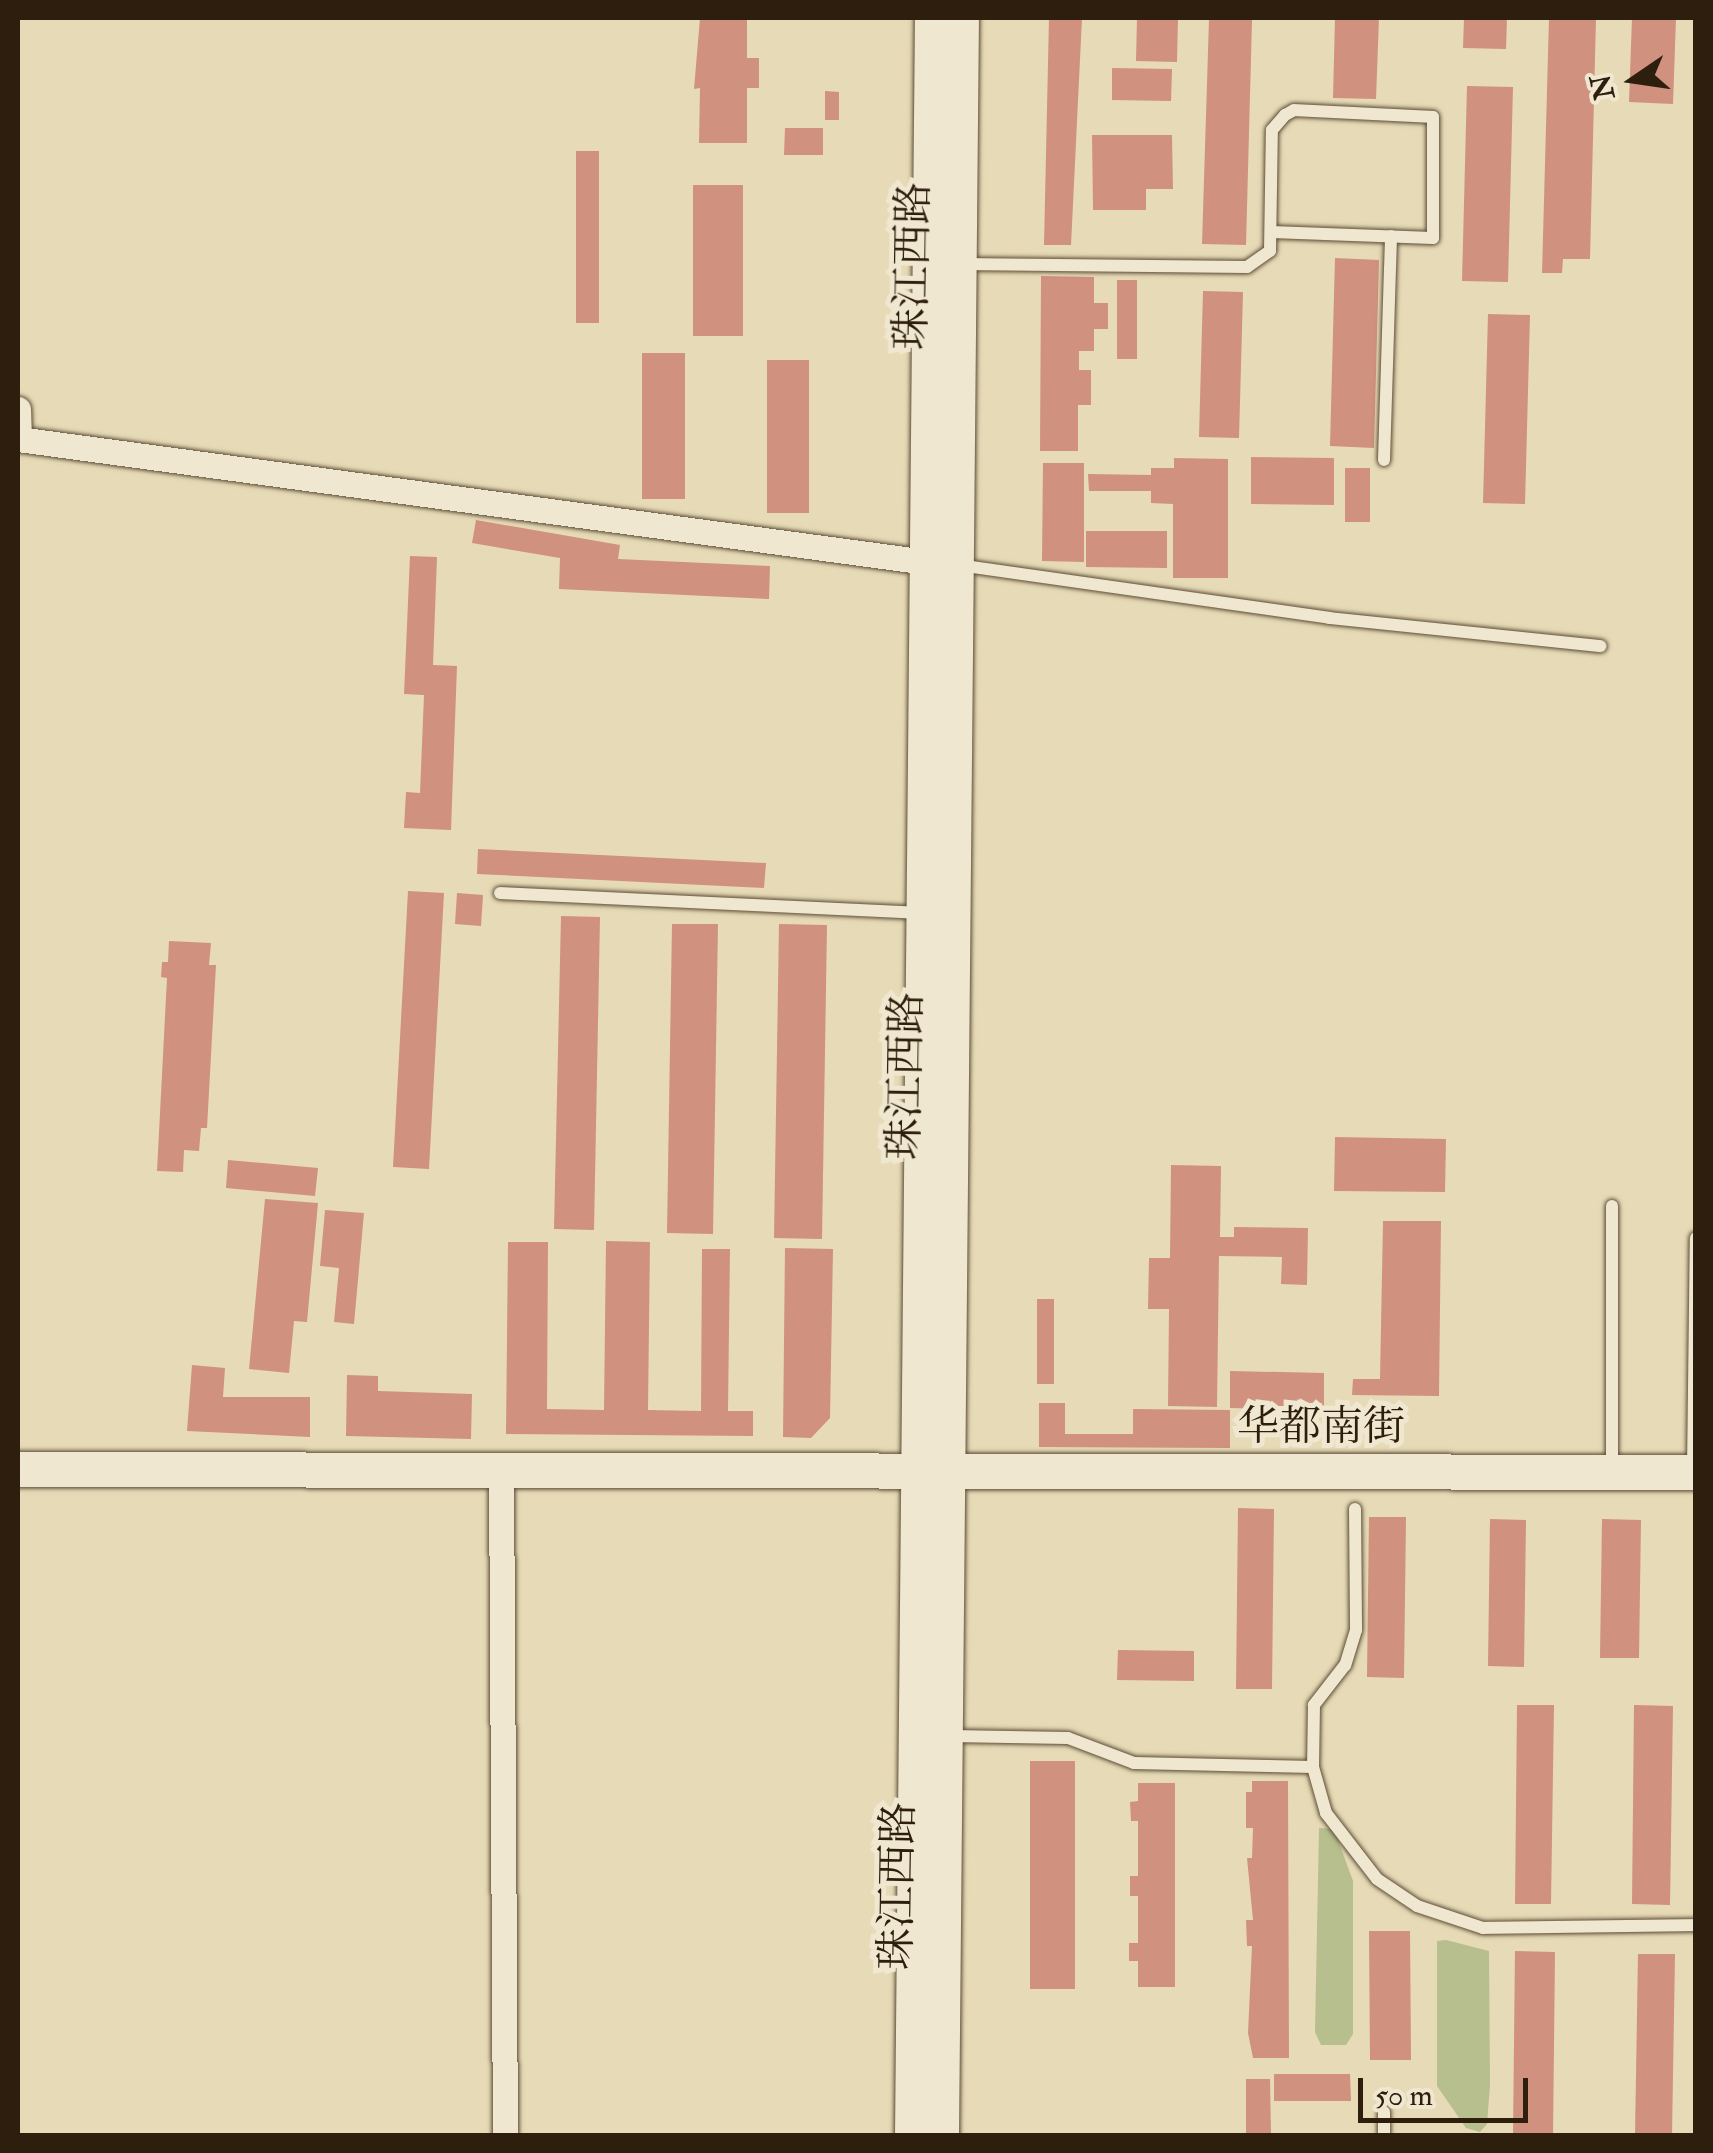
<!DOCTYPE html>
<html>
<head>
<meta charset="utf-8">
<style>
  body { margin:0 }
  #map { position:relative; width:1713px; height:2153px; overflow:hidden; background:#e7dab6; font-family:"IM FELL Double Pica","Noto Serif SC",serif }
  div>[style] { position:absolute }
  [style*='--x'] { left:calc(var(--x)*1px); top:calc(var(--y)*1px); width:calc(var(--w)*1px); rotate:calc(var(--a)*1deg) }
  .green>* { inset:0; background:#b6bf8d }
  .building>* { inset:0; background:#d0917e }
  .roads { filter:drop-shadow(0 0 2px #5c4d37) drop-shadow(0 0 2px #5c4d37) }
  .lane>* { height:12px; margin:-6px; padding:0 6px; transform-origin:6px; border-radius:6px; background:#efe7d0 }
  .street>* { height:25px; margin:-12.5px; padding:0 12.5px; transform-origin:12.5px; border-radius:12.5px; background:#efe7d0 }
  .secondary>* { height:35px; margin:-17.5px; padding:0 17.5px; transform-origin:17.5px; border-radius:17.5px; background:#efe7d0 }
  span { translate:-50% -50%; white-space:nowrap; text-align:center; line-height:1.15; -webkit-text-stroke:10px #efe7d0; paint-order:stroke }
  .street-label { font-size:42px; color:#2e1e0d }
  .frame { position:absolute; inset:0; border:20px solid #2e1e0d; pointer-events:none }
  .north { position:absolute; left:1583px; top:30px; width:100px; height:100px; -webkit-text-stroke:8px #efe7d0; paint-order:stroke; rotate:257deg; font-size:28px; font-weight:700; line-height:40px; text-align:center; color:#2e1e0d }
  .north::after { content:''; display:block; margin:auto; width:35px; height:45px; background:#2e1e0d; clip-path:polygon(50% 0,100% 100%,50% 72%,0 100%) }
  .scale { position:absolute; left:1358px; top:2078px; width:170px; height:45px; box-sizing:border-box; border:5px solid #2e1e0d; border-top:0; padding-left:12px; font-size:30px; line-height:35px; white-space:nowrap; color:#2e1e0d; -webkit-text-stroke:8px #efe7d0; paint-order:stroke }
</style>
</head>
<body>
<div id="map">
  <div class="green">
    <i style="clip-path:polygon(1319px 1828px,1334px 1829px,1353px 1881px,1353px 2034px,1346px 2045px,1321px 2045px,1315px 2032px)"></i>
    <i style="clip-path:polygon(1446px 1940px,1489px 1951px,1490px 2085px,1487px 2124px,1480px 2132px,1466px 2128px,1437px 2086px,1437px 1941px)"></i>
  </div>
  <div class="building">
    <i style="clip-path:polygon(700px 18px,747px 18px,747px 58px,759px 58px,759px 88px,747px 88px,747px 143px,699px 143px,700px 88px,694px 89px)"></i>
    <i style="clip-path:polygon(1049px 18px,1082px 18px,1071px 245px,1044px 245px)"></i>
    <i style="clip-path:polygon(1137px 18px,1178px 18px,1177px 62px,1136px 61px)"></i>
    <i style="clip-path:polygon(1335px 18px,1379px 18px,1376px 99px,1333px 98px)"></i>
    <i style="clip-path:polygon(1464px 18px,1507px 18px,1506px 49px,1463px 48px)"></i>
    <i style="clip-path:polygon(1549px 18px,1596px 18px,1590px 259px,1563px 259px,1562px 273px,1542px 273px)"></i>
    <i style="clip-path:polygon(1632px 18px,1676px 18px,1673px 104px,1629px 102px)"></i>
    <i style="clip-path:polygon(1209px 19px,1252px 20px,1246px 245px,1202px 244px)"></i>
    <i style="clip-path:polygon(1112px 68px,1172px 69px,1171px 101px,1112px 100px)"></i>
    <i style="clip-path:polygon(1467px 86px,1513px 87px,1508px 282px,1462px 281px)"></i>
    <i style="clip-path:polygon(825px 91px,839px 92px,839px 120px,825px 120px)"></i>
    <i style="clip-path:polygon(785px 128px,823px 128px,823px 155px,784px 155px)"></i>
    <i style="clip-path:polygon(1092px 135px,1172px 135px,1173px 189px,1146px 189px,1146px 210px,1093px 210px)"></i>
    <i style="clip-path:polygon(576px 151px,599px 151px,599px 323px,576px 323px)"></i>
    <i style="clip-path:polygon(693px 185px,743px 185px,743px 336px,693px 336px)"></i>
    <i style="clip-path:polygon(1335px 258px,1379px 260px,1374px 448px,1330px 446px)"></i>
    <i style="clip-path:polygon(1041px 276px,1094px 277px,1094px 303px,1108px 303px,1108px 329px,1094px 329px,1094px 351px,1079px 351px,1079px 370px,1091px 370px,1091px 405px,1078px 405px,1078px 451px,1040px 451px)"></i>
    <i style="clip-path:polygon(1117px 280px,1137px 280px,1137px 359px,1117px 359px)"></i>
    <i style="clip-path:polygon(1203px 291px,1243px 292px,1239px 438px,1199px 437px)"></i>
    <i style="clip-path:polygon(1488px 314px,1530px 315px,1525px 504px,1483px 503px)"></i>
    <i style="clip-path:polygon(642px 353px,685px 353px,685px 499px,642px 499px)"></i>
    <i style="clip-path:polygon(767px 360px,809px 360px,809px 513px,767px 513px)"></i>
    <i style="clip-path:polygon(1251px 457px,1334px 458px,1334px 505px,1251px 504px)"></i>
    <i style="clip-path:polygon(1174px 458px,1228px 459px,1228px 578px,1173px 578px,1173px 504px,1151px 503px,1151px 491px,1089px 491px,1088px 474px,1151px 475px,1151px 468px,1174px 468px)"></i>
    <i style="clip-path:polygon(1043px 463px,1084px 463px,1084px 562px,1042px 561px)"></i>
    <i style="clip-path:polygon(1345px 468px,1370px 468px,1370px 522px,1345px 522px)"></i>
    <i style="clip-path:polygon(476px 520px,620px 545px,618px 559px,770px 566px,769px 599px,559px 589px,560px 558px,472px 543px)"></i>
    <i style="clip-path:polygon(1086px 531px,1167px 531px,1167px 568px,1086px 567px)"></i>
    <i style="clip-path:polygon(410px 556px,437px 557px,433px 665px,457px 666px,451px 830px,404px 828px,406px 792px,420px 793px,424px 695px,404px 694px)"></i>
    <i style="clip-path:polygon(478px 849px,766px 863px,764px 888px,477px 874px)"></i>
    <i style="clip-path:polygon(408px 891px,444px 893px,429px 1169px,393px 1167px)"></i>
    <i style="clip-path:polygon(457px 893px,483px 895px,481px 926px,455px 924px)"></i>
    <i style="clip-path:polygon(561px 916px,600px 917px,594px 1230px,554px 1229px)"></i>
    <i style="clip-path:polygon(672px 924px,718px 924px,713px 1234px,667px 1233px)"></i>
    <i style="clip-path:polygon(779px 924px,827px 925px,822px 1239px,774px 1238px)"></i>
    <i style="clip-path:polygon(169px 941px,211px 943px,209px 965px,216px 965px,207px 1128px,201px 1128px,199px 1151px,184px 1150px,183px 1172px,157px 1171px,167px 978px,161px 977px,162px 962px,168px 962px)"></i>
    <i style="clip-path:polygon(1335px 1137px,1446px 1139px,1445px 1192px,1334px 1191px)"></i>
    <i style="clip-path:polygon(228px 1160px,318px 1168px,315px 1196px,226px 1188px)"></i>
    <i style="clip-path:polygon(1171px 1165px,1221px 1166px,1220px 1237px,1234px 1237px,1234px 1227px,1308px 1228px,1307px 1285px,1281px 1284px,1282px 1257px,1219px 1256px,1217px 1407px,1168px 1406px,1169px 1309px,1148px 1309px,1149px 1258px,1170px 1258px)"></i>
    <i style="clip-path:polygon(265px 1199px,318px 1203px,307px 1322px,294px 1321px,289px 1373px,249px 1369px)"></i>
    <i style="clip-path:polygon(325px 1210px,364px 1213px,354px 1324px,334px 1322px,339px 1268px,320px 1266px)"></i>
    <i style="clip-path:polygon(1383px 1221px,1441px 1221px,1439px 1396px,1352px 1395px,1353px 1379px,1380px 1379px)"></i>
    <i style="clip-path:polygon(606px 1241px,650px 1242px,648px 1410px,701px 1411px,702px 1249px,730px 1249px,728px 1411px,753px 1411px,753px 1436px,506px 1434px,508px 1242px,548px 1242px,547px 1409px,604px 1410px)"></i>
    <i style="clip-path:polygon(785px 1248px,833px 1249px,830px 1418px,811px 1438px,783px 1437px)"></i>
    <i style="clip-path:polygon(1037px 1299px,1054px 1299px,1054px 1384px,1037px 1384px)"></i>
    <i style="clip-path:polygon(192px 1365px,225px 1368px,223px 1397px,310px 1397px,310px 1437px,187px 1431px)"></i>
    <i style="clip-path:polygon(1230px 1371px,1324px 1373px,1324px 1410px,1230px 1408px)"></i>
    <i style="clip-path:polygon(347px 1375px,378px 1376px,378px 1391px,472px 1394px,471px 1439px,346px 1436px)"></i>
    <i style="clip-path:polygon(1039px 1403px,1065px 1403px,1065px 1434px,1133px 1434px,1133px 1409px,1230px 1410px,1230px 1448px,1039px 1447px)"></i>
    <i style="clip-path:polygon(1238px 1508px,1274px 1509px,1272px 1689px,1236px 1689px)"></i>
    <i style="clip-path:polygon(1369px 1517px,1406px 1517px,1404px 1678px,1367px 1677px)"></i>
    <i style="clip-path:polygon(1490px 1519px,1526px 1520px,1524px 1667px,1488px 1666px)"></i>
    <i style="clip-path:polygon(1602px 1519px,1641px 1520px,1639px 1658px,1600px 1658px)"></i>
    <i style="clip-path:polygon(1118px 1650px,1194px 1651px,1194px 1681px,1117px 1680px)"></i>
    <i style="clip-path:polygon(1517px 1705px,1554px 1705px,1551px 1904px,1515px 1904px)"></i>
    <i style="clip-path:polygon(1634px 1705px,1673px 1706px,1670px 1905px,1632px 1904px)"></i>
    <i style="clip-path:polygon(1030px 1761px,1075px 1761px,1075px 1989px,1030px 1989px)"></i>
    <i style="clip-path:polygon(1252px 1781px,1288px 1781px,1289px 2058px,1253px 2058px,1248px 2033px,1252px 1946px,1247px 1946px,1246px 1920px,1253px 1920px,1247px 1858px,1252px 1858px,1253px 1828px,1246px 1828px,1246px 1792px,1252px 1792px)"></i>
    <i style="clip-path:polygon(1138px 1783px,1175px 1783px,1175px 1987px,1138px 1987px,1138px 1961px,1129px 1961px,1129px 1943px,1138px 1943px,1138px 1896px,1130px 1896px,1130px 1876px,1138px 1876px,1138px 1821px,1131px 1821px,1130px 1802px,1138px 1801px)"></i>
    <i style="clip-path:polygon(1369px 1931px,1410px 1931px,1411px 2060px,1370px 2060px)"></i>
    <i style="clip-path:polygon(1515px 1951px,1555px 1952px,1553px 2136px,1513px 2136px)"></i>
    <i style="clip-path:polygon(1638px 1954px,1675px 1954px,1672px 2136px,1635px 2136px)"></i>
    <i style="clip-path:polygon(1274px 2074px,1350px 2074px,1351px 2101px,1274px 2101px)"></i>
    <i style="clip-path:polygon(1246px 2079px,1270px 2079px,1271px 2136px,1246px 2136px)"></i>
  </div>
  <div class="roads">
    <div class="lane">
      <i style="--x:959;--y:264;--w:288;--a:0.6"></i>
      <i style="--x:1247;--y:267;--w:28;--a:-35"></i>
      <i style="--x:1270;--y:251;--w:121;--a:-89.1"></i>
      <i style="--x:1272;--y:130;--w:20;--a:-49"></i>
      <i style="--x:1285;--y:115;--w:10;--a:-29"></i>
      <i style="--x:1294;--y:110;--w:139;--a:2.9"></i>
      <i style="--x:1433;--y:117;--w:121;--a:90"></i>
      <i style="--x:1433;--y:238;--w:162;--a:-177.9"></i>
      <i style="--x:1384;--y:460;--w:224;--a:-88.2"></i>
      <i style="--x:958;--y:565;--w:375;--a:8.1"></i>
      <i style="--x:1329;--y:618;--w:273;--a:5.9"></i>
      <i style="--x:500;--y:893;--w:422;--a:2.7"></i>
      <i style="--x:1612;--y:1470;--w:264;--a:-90"></i>
      <i style="--x:1693;--y:1470;--w:232;--a:-89.3"></i>
      <i style="--x:1355;--y:1509;--w:121;--a:89.5"></i>
      <i style="--x:1356;--y:1630;--w:37;--a:107"></i>
      <i style="--x:1345;--y:1665;--w:51;--a:127.8"></i>
      <i style="--x:1314;--y:1705;--w:62;--a:90.9"></i>
      <i style="--x:1313;--y:1767;--w:48;--a:74.2"></i>
      <i style="--x:1326;--y:1813;--w:83;--a:52.3"></i>
      <i style="--x:1377;--y:1879;--w:48;--a:34"></i>
      <i style="--x:1417;--y:1906;--w:70;--a:18.4"></i>
      <i style="--x:1483;--y:1928;--w:213;--a:-0.8"></i>
      <i style="--x:950;--y:1736;--w:118;--a:1"></i>
      <i style="--x:1068;--y:1738;--w:71;--a:20.7"></i>
      <i style="--x:1134;--y:1763;--w:179;--a:1.3"></i>
      <i style="--x:1384;--y:2112;--w:24;--a:90"></i>
    </div>
    <div class="street">
      <i style="--x:18;--y:409;--w:30;--a:88"></i>
      <i style="--x:18;--y:439;--w:916;--a:7.71"></i>
      <i style="--x:501;--y:1470;--w:666;--a:89.66"></i>
    </div>
    <div class="secondary">
      <i style="--x:18;--y:1469;--w:1678;--a:0.1"></i>
      <i style="--x:912;--y:2136;--w:2118;--a:-89.46"></i>
      <i style="--x:941;--y:2136;--w:2118;--a:-89.46"></i>
    </div>
  </div>
  <div class="street-label">
    <span style="left:913px;top:266px;rotate:-89deg">珠江西路</span>
    <span style="left:906px;top:1076px;rotate:-89deg">珠江西路</span>
    <span style="left:1321px;top:1427px">华都南街</span>
    <span style="left:898px;top:1886px;rotate:-89deg">珠江西路</span>
  </div>
  <div class="frame"></div>
  <div class="north">N</div>
  <div class="scale">50 m</div>
</div>
</body>
</html>
